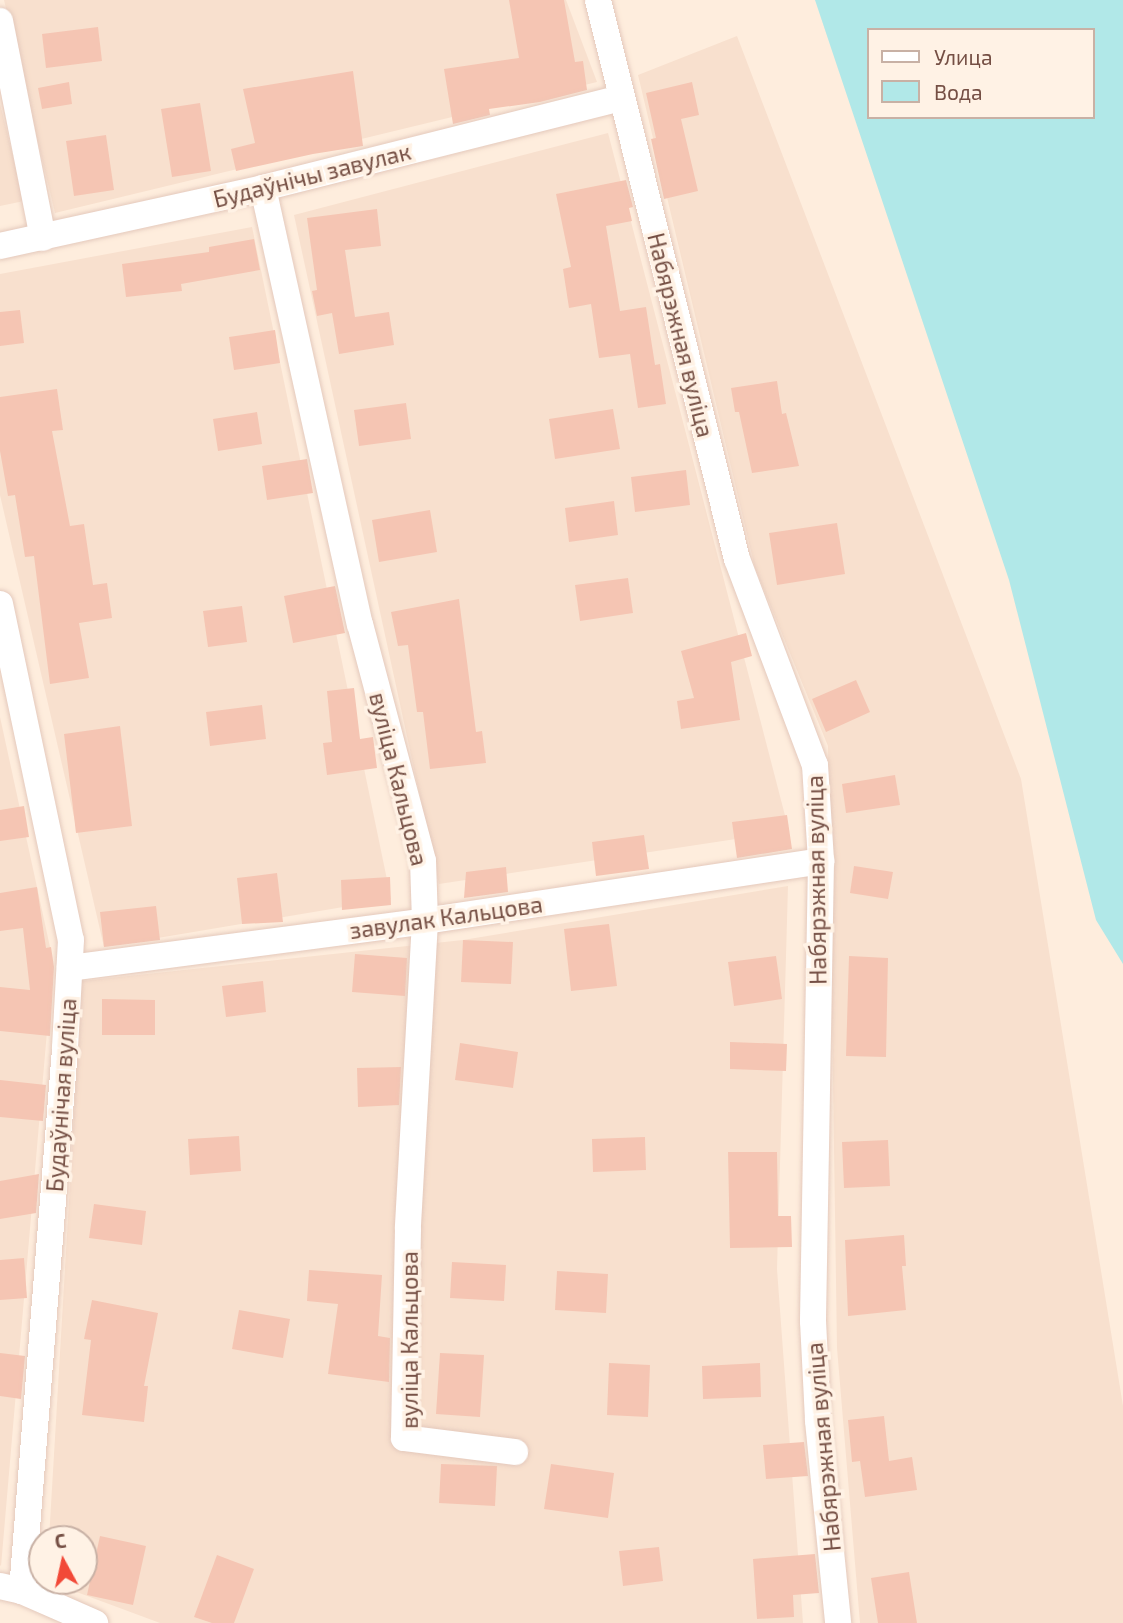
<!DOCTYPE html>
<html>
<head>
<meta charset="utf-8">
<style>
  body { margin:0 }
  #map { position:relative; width:1123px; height:1623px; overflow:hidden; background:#feeddd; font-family:"Exo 2",sans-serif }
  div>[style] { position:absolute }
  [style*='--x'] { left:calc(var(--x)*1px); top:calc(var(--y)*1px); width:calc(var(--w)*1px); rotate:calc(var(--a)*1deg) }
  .residential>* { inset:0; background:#f8e0ce }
  .water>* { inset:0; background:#b1e8e8 }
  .building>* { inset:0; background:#f5c5b3 }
  .roads { filter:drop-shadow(0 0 2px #e4c9bc) drop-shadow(0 0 2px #e4c9bc) }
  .street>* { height:26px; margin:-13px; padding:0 13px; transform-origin:13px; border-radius:13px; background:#fff }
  span { translate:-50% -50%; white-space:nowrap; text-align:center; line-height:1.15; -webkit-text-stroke:7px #fff2e5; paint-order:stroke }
  .street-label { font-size:23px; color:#754f44 }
  .legend { position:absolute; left:867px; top:28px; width:228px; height:91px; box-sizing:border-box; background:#fff2e5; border:2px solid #c8b1a5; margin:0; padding:9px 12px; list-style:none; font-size:21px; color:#754f44 }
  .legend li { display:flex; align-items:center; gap:14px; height:35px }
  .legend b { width:35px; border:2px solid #c8b1a5 }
  .north { position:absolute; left:28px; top:1525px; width:70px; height:70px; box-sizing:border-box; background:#fff2e5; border:2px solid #c8b1a5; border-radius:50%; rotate:352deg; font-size:19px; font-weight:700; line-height:28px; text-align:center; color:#754f44 }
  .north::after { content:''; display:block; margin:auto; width:24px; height:32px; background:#f24938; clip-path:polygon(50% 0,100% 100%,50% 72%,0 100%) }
</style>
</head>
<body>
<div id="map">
  <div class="residential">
    <i style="clip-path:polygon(4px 0,566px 0,597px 82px,55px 213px)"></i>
    <i style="clip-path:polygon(737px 36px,1021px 779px,1123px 1406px,1123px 1623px,860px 1623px,837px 1348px,828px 746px,755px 568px,638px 75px)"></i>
    <i style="clip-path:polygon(0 104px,24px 201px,0 206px)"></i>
    <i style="clip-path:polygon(608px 133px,789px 831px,439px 884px,294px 215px)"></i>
    <i style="clip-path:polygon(252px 227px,391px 899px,104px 947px,0 495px,0 274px)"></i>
    <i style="clip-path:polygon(0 717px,53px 961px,1px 1566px,0 1565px)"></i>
    <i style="clip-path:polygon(788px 886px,777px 1269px,803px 1623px,160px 1623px,47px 1581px,84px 1581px,84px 1539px,49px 1539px,82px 981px,463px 940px)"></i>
  </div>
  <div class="water">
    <i style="clip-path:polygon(evenodd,815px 0,1123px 0,1123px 964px,1096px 920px,1009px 580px,815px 0,869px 30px,1093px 30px,1093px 117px,869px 117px,869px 30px)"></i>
  </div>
  <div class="building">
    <i style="clip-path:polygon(509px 0,564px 0,575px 62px,583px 61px,587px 90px,540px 102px,489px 109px,490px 115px,453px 124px,444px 69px,519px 58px)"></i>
    <i style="clip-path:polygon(98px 27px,102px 61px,46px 68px,42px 34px)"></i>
    <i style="clip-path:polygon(353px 71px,363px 146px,313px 154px,236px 171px,231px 149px,255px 143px,243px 89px)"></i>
    <i style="clip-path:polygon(69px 82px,72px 104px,42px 109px,38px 88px)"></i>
    <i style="clip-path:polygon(692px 82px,699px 115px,681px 119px,698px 191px,664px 199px,651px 139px,656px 138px,646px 93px)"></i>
    <i style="clip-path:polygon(200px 103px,211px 171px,172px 177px,161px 109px)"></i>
    <i style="clip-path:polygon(106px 135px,114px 190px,74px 196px,66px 141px)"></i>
    <i style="clip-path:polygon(626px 180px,633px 207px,629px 208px,632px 221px,606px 226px,620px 311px,646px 307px,655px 365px,660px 364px,666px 404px,638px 408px,630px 354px,599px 358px,591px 304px,569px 308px,563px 269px,571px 267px,556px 194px)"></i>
    <i style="clip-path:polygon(377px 209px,381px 246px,345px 250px,355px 317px,389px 312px,394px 345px,339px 354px,332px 313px,317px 316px,312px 291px,317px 290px,307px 218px)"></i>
    <i style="clip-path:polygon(254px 239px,260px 270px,181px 284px,182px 291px,126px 297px,122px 264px,209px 252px,209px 247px)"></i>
    <i style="clip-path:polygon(20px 310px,24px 343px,0 346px,0 312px)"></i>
    <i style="clip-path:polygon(275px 330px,280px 363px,234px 370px,229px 337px)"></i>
    <i style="clip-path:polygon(777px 381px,782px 414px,786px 413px,799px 466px,752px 473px,739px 412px,735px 412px,731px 388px)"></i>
    <i style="clip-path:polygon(57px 389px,63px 430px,52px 431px,70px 526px,84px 524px,93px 585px,107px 583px,112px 618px,79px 623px,89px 678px,50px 684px,34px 556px,25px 557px,15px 495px,8px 496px,0 451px,0 397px)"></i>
    <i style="clip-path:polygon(406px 403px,411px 439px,359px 446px,354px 410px)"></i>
    <i style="clip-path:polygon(613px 409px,620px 449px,555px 459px,549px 419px)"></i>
    <i style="clip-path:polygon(257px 412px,262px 444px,218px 451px,213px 419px)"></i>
    <i style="clip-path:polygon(307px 459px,313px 493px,267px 500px,262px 466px)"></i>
    <i style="clip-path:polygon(686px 470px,690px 505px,635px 512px,631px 477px)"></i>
    <i style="clip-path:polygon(614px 501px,618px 535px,569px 542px,565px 508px)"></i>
    <i style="clip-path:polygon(430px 510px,437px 552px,379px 562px,372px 520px)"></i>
    <i style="clip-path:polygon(837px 523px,845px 574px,777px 585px,769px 533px)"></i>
    <i style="clip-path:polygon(628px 578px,633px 613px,580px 621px,575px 585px)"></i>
    <i style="clip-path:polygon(335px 586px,345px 633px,293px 643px,284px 596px)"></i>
    <i style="clip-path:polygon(459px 599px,476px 732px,482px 731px,486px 763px,430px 769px,423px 712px,417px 712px,408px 645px,398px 646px,391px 612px)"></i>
    <i style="clip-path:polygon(242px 606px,247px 642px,208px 647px,203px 611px)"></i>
    <i style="clip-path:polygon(746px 633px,752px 656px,731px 662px,740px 720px,681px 729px,677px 701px,694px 698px,681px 651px)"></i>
    <i style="clip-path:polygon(856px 680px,870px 712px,826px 732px,812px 699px)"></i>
    <i style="clip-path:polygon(354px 688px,360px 739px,373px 737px,377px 768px,327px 775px,323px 743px,332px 742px,327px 691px)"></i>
    <i style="clip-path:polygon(262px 705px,266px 739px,210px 746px,206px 712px)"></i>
    <i style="clip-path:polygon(120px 726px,132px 826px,76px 833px,64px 734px)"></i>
    <i style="clip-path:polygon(895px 775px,900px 805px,846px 813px,842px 784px)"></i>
    <i style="clip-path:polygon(24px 806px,29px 837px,0 841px,0 810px)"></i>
    <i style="clip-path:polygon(787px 815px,792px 849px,737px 858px,732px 822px)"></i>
    <i style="clip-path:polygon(644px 835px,649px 869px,596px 876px,592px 842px)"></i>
    <i style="clip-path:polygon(854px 866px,893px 872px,888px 899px,850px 893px)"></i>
    <i style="clip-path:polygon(506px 867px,508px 892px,464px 898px,466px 872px)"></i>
    <i style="clip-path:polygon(277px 873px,283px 922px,242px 924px,237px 878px)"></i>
    <i style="clip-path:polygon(390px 877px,391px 905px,342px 910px,341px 880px)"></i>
    <i style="clip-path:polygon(37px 887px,46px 948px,51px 947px,54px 967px,50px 1036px,0 1031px,0 987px,30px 990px,23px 928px,0 931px,0 893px)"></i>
    <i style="clip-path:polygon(156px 906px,160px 940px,104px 947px,100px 912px)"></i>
    <i style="clip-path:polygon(609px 924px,617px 986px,571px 991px,564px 929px)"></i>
    <i style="clip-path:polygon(463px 940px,513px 942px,511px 984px,461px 982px)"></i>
    <i style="clip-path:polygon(355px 954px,407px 958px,405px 996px,352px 992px)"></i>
    <i style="clip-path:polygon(776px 956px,782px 999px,734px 1006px,728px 962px)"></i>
    <i style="clip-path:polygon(849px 956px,888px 958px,886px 1057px,846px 1056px)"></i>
    <i style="clip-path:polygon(263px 981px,266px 1012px,226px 1017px,222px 986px)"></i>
    <i style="clip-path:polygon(102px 999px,155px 1000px,155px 1035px,102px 1035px)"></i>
    <i style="clip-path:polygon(730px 1042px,787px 1044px,786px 1071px,730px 1069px)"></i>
    <i style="clip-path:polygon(460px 1043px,518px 1052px,513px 1088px,455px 1080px)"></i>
    <i style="clip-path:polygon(401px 1067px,399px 1105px,358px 1107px,357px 1068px)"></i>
    <i style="clip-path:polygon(0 1080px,46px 1085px,43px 1121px,0 1117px)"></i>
    <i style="clip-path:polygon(239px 1136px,241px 1171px,190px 1175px,188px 1139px)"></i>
    <i style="clip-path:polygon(645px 1137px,646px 1170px,593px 1172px,592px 1139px)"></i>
    <i style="clip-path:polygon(888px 1140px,890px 1186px,844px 1188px,842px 1142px)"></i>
    <i style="clip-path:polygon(728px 1152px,777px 1152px,778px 1216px,791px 1216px,792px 1247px,730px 1248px)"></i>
    <i style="clip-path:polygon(39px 1174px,36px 1213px,0 1219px,0 1181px)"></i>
    <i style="clip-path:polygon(94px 1204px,146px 1211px,142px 1245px,89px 1238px)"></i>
    <i style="clip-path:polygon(904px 1235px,906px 1266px,902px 1266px,906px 1310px,848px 1316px,845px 1240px)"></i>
    <i style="clip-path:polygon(24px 1258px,27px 1298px,0 1300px,0 1260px)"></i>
    <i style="clip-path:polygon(452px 1262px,506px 1265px,504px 1301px,450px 1298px)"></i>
    <i style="clip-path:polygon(309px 1270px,382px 1275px,378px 1336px,390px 1338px,389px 1382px,328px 1374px,338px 1304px,307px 1301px)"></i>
    <i style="clip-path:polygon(557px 1271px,608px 1274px,606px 1313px,555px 1310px)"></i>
    <i style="clip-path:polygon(92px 1300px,158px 1313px,144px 1386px,148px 1386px,144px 1422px,82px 1415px,91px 1340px,84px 1339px)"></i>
    <i style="clip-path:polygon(239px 1310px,290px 1319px,283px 1358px,232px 1349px)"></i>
    <i style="clip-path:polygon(0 1353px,25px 1356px,21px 1399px,0 1396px)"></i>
    <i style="clip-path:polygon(440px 1353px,484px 1355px,480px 1417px,436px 1414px)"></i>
    <i style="clip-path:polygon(609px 1363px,650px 1365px,648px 1417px,607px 1415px)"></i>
    <i style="clip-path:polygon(760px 1363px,761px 1397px,703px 1399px,702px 1366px)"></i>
    <i style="clip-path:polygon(884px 1416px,889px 1461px,912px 1457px,917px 1490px,865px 1497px,860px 1461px,852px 1462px,848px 1420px)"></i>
    <i style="clip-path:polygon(804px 1442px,808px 1476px,766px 1479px,763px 1445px)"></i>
    <i style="clip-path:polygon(441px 1464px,497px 1466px,495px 1506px,439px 1503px)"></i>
    <i style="clip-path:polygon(551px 1464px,614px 1473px,608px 1518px,544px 1509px)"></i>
    <i style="clip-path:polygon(100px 1536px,146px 1546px,133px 1605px,87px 1595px)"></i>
    <i style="clip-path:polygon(659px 1547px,663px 1581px,623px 1586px,619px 1551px)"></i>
    <i style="clip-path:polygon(815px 1554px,819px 1593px,793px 1595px,794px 1617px,757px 1619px,753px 1559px)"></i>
    <i style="clip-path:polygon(217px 1555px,254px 1569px,234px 1623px,212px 1623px,194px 1617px)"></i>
    <i style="clip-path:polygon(909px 1572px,917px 1623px,878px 1623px,871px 1578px)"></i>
  </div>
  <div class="roads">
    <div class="street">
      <i style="--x:598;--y:0;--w:576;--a:76.04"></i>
      <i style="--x:737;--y:559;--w:220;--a:69.3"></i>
      <i style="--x:815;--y:765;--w:96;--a:86.4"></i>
      <i style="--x:821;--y:861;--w:460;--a:91"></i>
      <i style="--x:813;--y:1321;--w:100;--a:87.1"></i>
      <i style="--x:818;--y:1421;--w:203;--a:84.3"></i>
      <i style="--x:0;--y:21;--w:221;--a:78.8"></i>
      <i style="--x:263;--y:188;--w:447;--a:77.5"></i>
      <i style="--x:360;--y:624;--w:245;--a:75.1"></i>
      <i style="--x:423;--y:861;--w:60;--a:88.1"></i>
      <i style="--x:425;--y:921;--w:308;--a:93.2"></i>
      <i style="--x:408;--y:1229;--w:209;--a:91.1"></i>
      <i style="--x:404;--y:1438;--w:112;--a:7.2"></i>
      <i style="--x:0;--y:246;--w:269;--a:-12.4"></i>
      <i style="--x:263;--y:188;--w:370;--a:-14.1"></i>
      <i style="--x:0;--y:604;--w:343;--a:78.1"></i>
      <i style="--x:71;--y:940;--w:109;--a:93.2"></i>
      <i style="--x:65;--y:1049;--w:544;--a:94.54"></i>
      <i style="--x:70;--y:968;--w:358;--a:-7.5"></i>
      <i style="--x:425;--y:921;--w:401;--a:-8.6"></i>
      <i style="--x:0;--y:1586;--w:23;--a:13"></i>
      <i style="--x:22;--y:1591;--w:80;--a:23.7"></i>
    </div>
  </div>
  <div class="street-label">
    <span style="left:312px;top:175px;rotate:-14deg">Будаўнічы завулак</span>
    <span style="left:681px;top:335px;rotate:76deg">Набярэжная вуліца</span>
    <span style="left:399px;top:779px;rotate:76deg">вуліца Кальцова</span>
    <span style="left:816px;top:880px;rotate:-91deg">Набярэжная вуліца</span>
    <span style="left:446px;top:917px;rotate:-8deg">завулак Кальцова</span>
    <span style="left:61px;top:1095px;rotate:-86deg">Будаўнічая вуліца</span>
    <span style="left:409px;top:1340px;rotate:-90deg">вуліца Кальцова</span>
    <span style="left:823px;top:1447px;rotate:-95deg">Набярэжная вуліца</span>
  </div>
  <ul class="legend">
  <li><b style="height:9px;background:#fff"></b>Улица</li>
  <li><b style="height:19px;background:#b1e8e8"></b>Вода</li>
  </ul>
  <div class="north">С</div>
</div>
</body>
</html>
